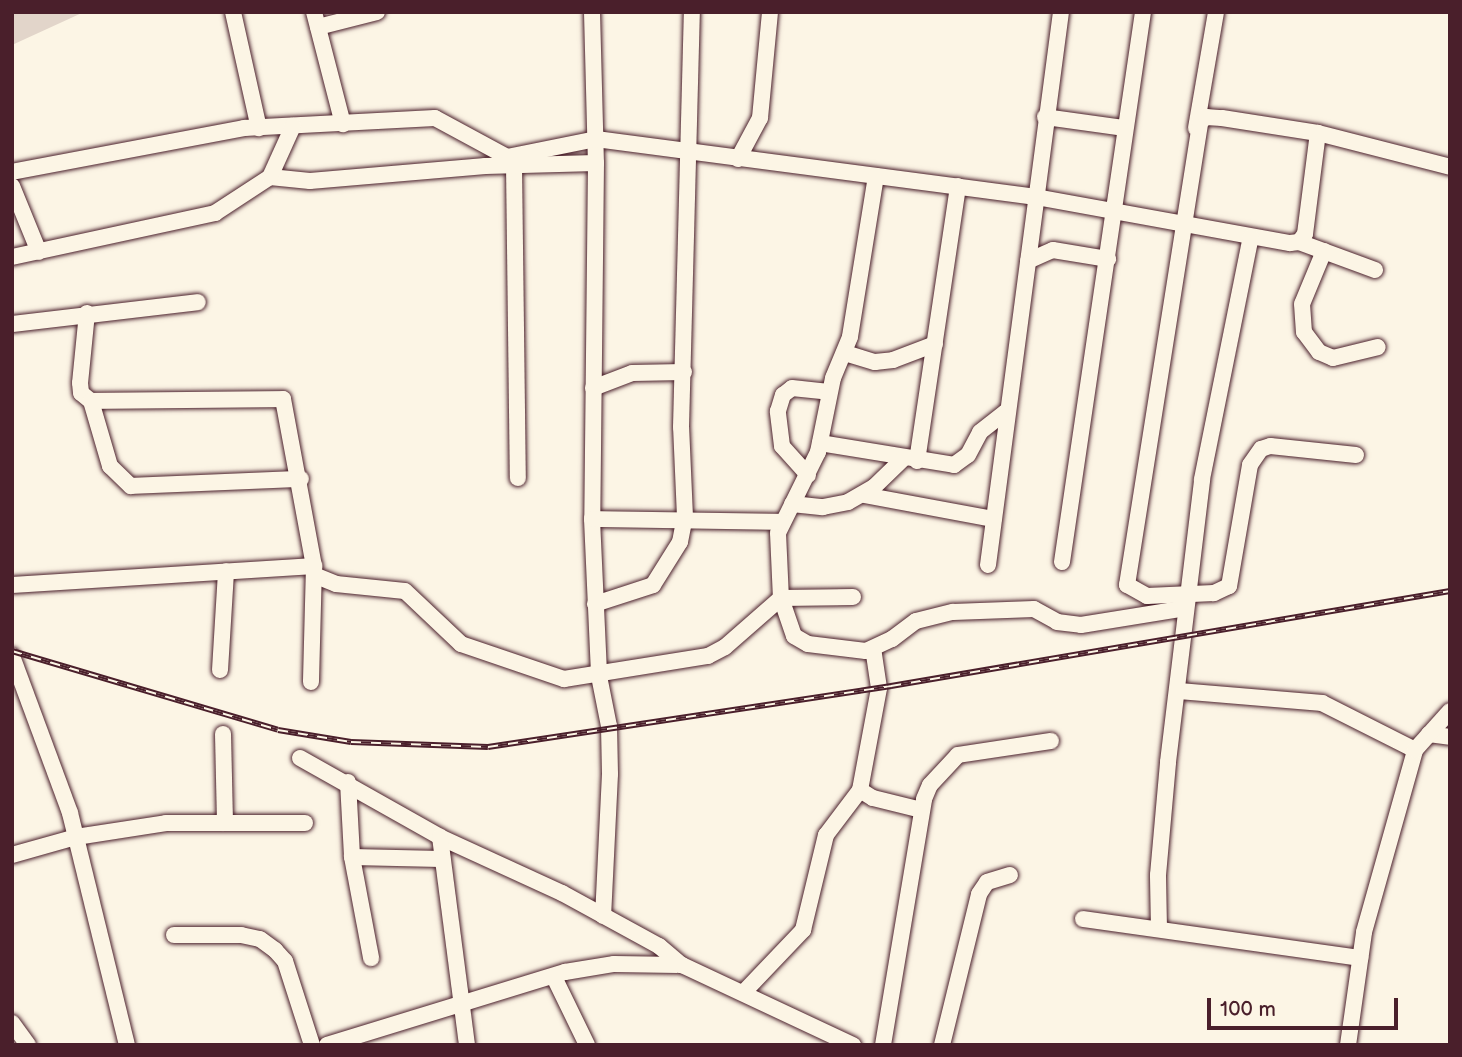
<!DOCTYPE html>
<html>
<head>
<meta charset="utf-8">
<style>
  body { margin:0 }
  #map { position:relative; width:1462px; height:1057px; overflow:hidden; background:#fcf5e5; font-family:"Balsamiq Sans",sans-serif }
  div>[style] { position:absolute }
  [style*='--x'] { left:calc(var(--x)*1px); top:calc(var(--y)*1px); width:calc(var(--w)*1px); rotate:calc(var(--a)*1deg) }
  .green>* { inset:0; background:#e2d5ca }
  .roads { filter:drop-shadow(0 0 2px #4a1f2b) drop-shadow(0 0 2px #4a1f2b) }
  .minor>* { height:16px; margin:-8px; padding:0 8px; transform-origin:8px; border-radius:8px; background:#fcf5e5 }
  .rail>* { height:6px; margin-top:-3px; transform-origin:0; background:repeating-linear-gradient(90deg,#fcf5e5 0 10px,#4a1f2b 0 20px); box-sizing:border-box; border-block:2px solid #4a1f2b }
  span { translate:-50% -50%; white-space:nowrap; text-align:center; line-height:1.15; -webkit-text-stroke:7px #fcf5e5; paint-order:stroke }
  .frame { position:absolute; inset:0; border:14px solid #4a1f2b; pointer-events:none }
  .scale { position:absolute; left:1207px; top:998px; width:191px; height:32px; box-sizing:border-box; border:4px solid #4a1f2b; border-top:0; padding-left:9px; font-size:21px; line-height:24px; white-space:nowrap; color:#4a1f2b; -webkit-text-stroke:5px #fcf5e5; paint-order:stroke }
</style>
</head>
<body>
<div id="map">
  <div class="green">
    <i style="clip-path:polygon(12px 12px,84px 12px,12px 45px)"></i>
  </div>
  <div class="roads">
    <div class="minor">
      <i style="--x:233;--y:12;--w:119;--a:77.4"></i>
      <i style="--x:314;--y:12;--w:116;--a:75.5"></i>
      <i style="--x:592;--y:12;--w:151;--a:88.5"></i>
      <i style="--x:596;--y:163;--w:356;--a:90.6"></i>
      <i style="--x:592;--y:519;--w:157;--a:87.4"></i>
      <i style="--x:599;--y:676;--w:51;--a:78.7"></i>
      <i style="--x:609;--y:726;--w:48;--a:88.8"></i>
      <i style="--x:610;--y:774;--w:142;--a:92.8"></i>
      <i style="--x:318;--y:27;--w:61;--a:-14.3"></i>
      <i style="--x:1045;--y:117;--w:80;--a:7.9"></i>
      <i style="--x:1196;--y:128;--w:118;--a:-80.2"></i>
      <i style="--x:738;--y:159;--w:47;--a:-61.8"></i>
      <i style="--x:760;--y:118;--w:106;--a:-84.6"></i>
      <i style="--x:514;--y:165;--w:313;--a:89.3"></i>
      <i style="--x:12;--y:172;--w:236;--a:-10.7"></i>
      <i style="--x:244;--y:128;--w:191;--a:-3"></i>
      <i style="--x:435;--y:118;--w:82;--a:28.4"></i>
      <i style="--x:507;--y:157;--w:91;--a:-11.4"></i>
      <i style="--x:596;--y:139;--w:444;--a:7.5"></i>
      <i style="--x:1036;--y:197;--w:258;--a:10.3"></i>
      <i style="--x:1290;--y:243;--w:9;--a:-6"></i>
      <i style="--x:1299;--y:242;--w:10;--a:-53"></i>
      <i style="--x:1305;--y:234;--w:102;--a:-82.7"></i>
      <i style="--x:876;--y:176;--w:163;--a:99.2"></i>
      <i style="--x:850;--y:337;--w:44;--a:112.5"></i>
      <i style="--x:833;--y:378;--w:76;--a:101.5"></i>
      <i style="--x:818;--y:452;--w:90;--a:116.3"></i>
      <i style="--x:778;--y:533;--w:65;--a:87.4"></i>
      <i style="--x:781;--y:598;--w:40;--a:71.1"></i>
      <i style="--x:794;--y:636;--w:16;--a:30"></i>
      <i style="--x:808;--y:644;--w:58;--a:6.9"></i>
      <i style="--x:866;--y:651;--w:29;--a:-25"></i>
      <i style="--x:892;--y:639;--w:30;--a:-37"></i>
      <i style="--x:916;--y:621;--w:38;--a:-14"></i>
      <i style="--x:953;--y:612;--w:81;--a:-2.1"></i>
      <i style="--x:1034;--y:609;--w:26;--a:29"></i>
      <i style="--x:1057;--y:622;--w:24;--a:7"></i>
      <i style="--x:1081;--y:625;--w:106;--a:-9.2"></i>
      <i style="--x:270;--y:177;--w:40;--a:5.7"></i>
      <i style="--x:310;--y:181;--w:176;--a:-4.9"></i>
      <i style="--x:485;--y:166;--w:111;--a:-1.5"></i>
      <i style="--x:12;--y:186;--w:71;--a:67.8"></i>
      <i style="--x:1299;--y:242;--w:81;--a:20.2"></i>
      <i style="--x:1324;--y:251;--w:57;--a:112.5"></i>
      <i style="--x:1302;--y:304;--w:28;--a:86"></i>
      <i style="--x:1304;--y:332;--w:25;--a:53"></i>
      <i style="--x:1319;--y:352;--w:15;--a:23"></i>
      <i style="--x:1333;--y:358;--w:46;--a:-13.7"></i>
      <i style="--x:12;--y:257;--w:208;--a:-12.2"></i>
      <i style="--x:215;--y:213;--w:66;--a:-33.2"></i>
      <i style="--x:270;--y:177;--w:56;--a:-65.7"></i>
      <i style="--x:1028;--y:261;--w:27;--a:-24"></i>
      <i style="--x:1053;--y:250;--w:56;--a:9.3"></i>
      <i style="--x:87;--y:313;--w:70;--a:95.7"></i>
      <i style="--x:80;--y:383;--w:10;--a:84"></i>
      <i style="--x:81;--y:393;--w:13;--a:39"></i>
      <i style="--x:91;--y:401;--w:192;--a:-0.6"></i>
      <i style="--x:283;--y:399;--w:170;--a:79.5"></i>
      <i style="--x:12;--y:324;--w:187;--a:-6.7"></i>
      <i style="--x:845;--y:353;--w:31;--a:17"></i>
      <i style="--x:875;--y:362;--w:18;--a:-6"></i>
      <i style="--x:893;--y:360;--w:45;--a:-20.9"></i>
      <i style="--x:593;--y:388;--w:42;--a:-21"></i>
      <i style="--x:632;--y:373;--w:52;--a:-1.1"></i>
      <i style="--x:91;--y:401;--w:68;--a:73.7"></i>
      <i style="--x:110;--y:466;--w:29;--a:44"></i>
      <i style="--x:131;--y:486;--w:170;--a:-2.4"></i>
      <i style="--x:820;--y:443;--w:136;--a:9.3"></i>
      <i style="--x:954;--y:465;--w:17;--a:-36"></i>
      <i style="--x:968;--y:455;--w:26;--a:-62"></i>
      <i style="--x:980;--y:432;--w:34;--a:-38"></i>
      <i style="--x:1356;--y:455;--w:86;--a:-174"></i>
      <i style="--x:1270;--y:446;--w:9;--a:162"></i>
      <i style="--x:1261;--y:449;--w:19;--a:125"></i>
      <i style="--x:1250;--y:465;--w:123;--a:99.8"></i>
      <i style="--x:1229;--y:586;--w:17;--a:155"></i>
      <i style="--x:1214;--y:593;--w:67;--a:177.4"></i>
      <i style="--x:1147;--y:596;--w:23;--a:-151"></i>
      <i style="--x:1127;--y:585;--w:469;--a:-81"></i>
      <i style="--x:1200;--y:122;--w:8;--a:-40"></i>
      <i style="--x:1206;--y:117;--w:16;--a:4"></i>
      <i style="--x:1222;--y:118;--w:97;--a:8.9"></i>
      <i style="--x:1318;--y:133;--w:136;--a:14.4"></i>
      <i style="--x:917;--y:461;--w:278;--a:-81.5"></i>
      <i style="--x:808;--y:475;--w:39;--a:-132"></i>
      <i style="--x:782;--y:446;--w:35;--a:-97"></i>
      <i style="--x:778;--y:411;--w:17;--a:-73"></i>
      <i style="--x:783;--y:395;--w:11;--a:-38"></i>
      <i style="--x:792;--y:388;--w:37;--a:6"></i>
      <i style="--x:864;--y:495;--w:132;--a:10.5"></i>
      <i style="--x:792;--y:504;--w:31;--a:6"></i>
      <i style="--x:823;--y:507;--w:25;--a:-11"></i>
      <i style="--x:848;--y:502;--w:30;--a:-30"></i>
      <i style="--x:874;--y:487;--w:42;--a:-44"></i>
      <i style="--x:592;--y:519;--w:189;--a:0.9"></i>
      <i style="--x:1062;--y:562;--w:556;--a:-81.62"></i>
      <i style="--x:988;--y:565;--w:558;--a:-82.48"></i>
      <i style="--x:314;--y:575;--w:24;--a:22"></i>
      <i style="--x:336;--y:584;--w:69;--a:5.8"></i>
      <i style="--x:405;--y:591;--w:77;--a:43.4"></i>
      <i style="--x:461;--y:644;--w:109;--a:18.8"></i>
      <i style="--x:564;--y:679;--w:146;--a:-9.1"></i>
      <i style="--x:708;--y:656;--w:19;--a:-28"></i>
      <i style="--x:725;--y:647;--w:74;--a:-41.2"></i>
      <i style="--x:781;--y:598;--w:72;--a:-0.8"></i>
      <i style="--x:12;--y:585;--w:303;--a:-3.6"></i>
      <i style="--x:314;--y:566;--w:116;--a:91.5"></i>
      <i style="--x:595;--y:604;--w:61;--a:-18.1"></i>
      <i style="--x:653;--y:585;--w:51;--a:-57.9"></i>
      <i style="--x:680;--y:542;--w:25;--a:-79"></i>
      <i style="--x:685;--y:517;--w:90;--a:-92.5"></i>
      <i style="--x:681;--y:427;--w:415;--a:-88.5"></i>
      <i style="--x:12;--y:656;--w:167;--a:69.7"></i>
      <i style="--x:70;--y:813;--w:239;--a:76.2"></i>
      <i style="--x:220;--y:670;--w:99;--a:-86.5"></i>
      <i style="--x:1179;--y:691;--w:144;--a:4.8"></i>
      <i style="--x:1322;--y:703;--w:104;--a:26.8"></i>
      <i style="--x:223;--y:734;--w:89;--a:88.7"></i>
      <i style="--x:1429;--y:734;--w:21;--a:8"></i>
      <i style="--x:300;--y:758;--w:161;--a:29.4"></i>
      <i style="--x:440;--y:837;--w:134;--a:24.7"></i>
      <i style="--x:562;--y:893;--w:111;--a:28.7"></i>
      <i style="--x:659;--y:946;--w:30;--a:40"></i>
      <i style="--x:348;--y:782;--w:75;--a:86.9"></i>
      <i style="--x:352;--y:857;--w:103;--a:79.3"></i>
      <i style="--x:860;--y:790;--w:15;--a:32"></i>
      <i style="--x:873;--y:798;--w:50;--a:13.8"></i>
      <i style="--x:440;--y:837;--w:210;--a:82.6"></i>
      <i style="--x:12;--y:855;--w:66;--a:-15.7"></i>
      <i style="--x:76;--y:837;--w:91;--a:-8.8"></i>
      <i style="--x:166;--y:823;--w:139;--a:0"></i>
      <i style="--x:352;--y:857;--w:89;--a:1.3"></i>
      <i style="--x:1083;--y:919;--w:280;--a:8"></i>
      <i style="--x:1159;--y:929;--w:54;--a:-91.1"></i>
      <i style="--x:1158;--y:875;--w:113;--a:-84.9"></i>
      <i style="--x:1168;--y:762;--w:285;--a:-83.1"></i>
      <i style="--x:1202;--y:479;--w:247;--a:-78.6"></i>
      <i style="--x:174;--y:935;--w:67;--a:0"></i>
      <i style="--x:241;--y:935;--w:19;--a:12"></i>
      <i style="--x:260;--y:939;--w:19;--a:36"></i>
      <i style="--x:275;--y:950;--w:15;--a:48"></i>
      <i style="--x:285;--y:961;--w:88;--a:72.2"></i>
      <i style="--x:554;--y:977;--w:76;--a:64.1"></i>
      <i style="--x:744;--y:992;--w:86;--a:-46.4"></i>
      <i style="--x:803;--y:930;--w:98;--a:-76.4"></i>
      <i style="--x:826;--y:835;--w:56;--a:-52.9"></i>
      <i style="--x:860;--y:790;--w:104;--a:-79.4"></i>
      <i style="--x:879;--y:688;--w:40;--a:-98.5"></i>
      <i style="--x:12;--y:1023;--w:27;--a:54"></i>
      <i style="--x:327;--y:1045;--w:249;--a:-17.1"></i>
      <i style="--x:565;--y:972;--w:50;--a:-9.3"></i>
      <i style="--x:614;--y:964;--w:68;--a:0.8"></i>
      <i style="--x:682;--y:965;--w:189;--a:25.1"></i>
      <i style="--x:883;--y:1045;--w:249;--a:-80.5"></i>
      <i style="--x:924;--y:799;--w:15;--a:-67"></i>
      <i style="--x:930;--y:785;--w:41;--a:-47"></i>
      <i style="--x:958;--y:755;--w:94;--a:-8.6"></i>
      <i style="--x:942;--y:1045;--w:155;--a:-76.2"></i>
      <i style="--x:979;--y:894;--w:14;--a:-56"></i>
      <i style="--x:987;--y:882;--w:24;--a:-17"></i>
      <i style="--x:1348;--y:1045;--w:114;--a:-81.9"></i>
      <i style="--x:1364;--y:932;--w:189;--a:-74.3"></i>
      <i style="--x:1415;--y:750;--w:52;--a:-48.1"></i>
    </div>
  </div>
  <div class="rail">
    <i style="--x:12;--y:651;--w:277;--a:16.5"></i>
    <i style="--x:278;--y:730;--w:74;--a:9.3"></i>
    <i style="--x:351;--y:742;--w:137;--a:2.1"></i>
    <i style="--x:488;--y:747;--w:408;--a:-8.6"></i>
    <i style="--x:891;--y:686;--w:567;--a:-9.65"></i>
  </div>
  <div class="frame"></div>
  <div class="scale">100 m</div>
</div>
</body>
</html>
